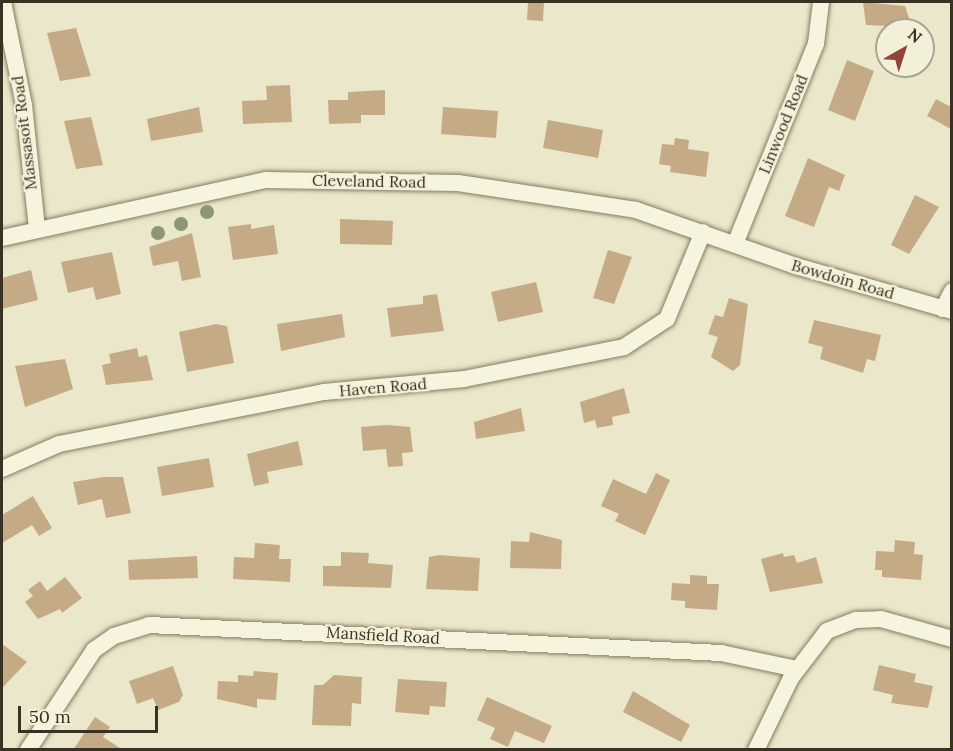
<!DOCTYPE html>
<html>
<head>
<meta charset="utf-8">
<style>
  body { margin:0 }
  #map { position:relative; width:953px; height:751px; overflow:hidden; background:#ebe7cb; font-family:Lora,serif }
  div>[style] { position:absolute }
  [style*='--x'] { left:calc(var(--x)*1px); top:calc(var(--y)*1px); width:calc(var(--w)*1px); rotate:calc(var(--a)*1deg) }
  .building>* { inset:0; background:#c5ab85 }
  .roads { filter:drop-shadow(0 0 2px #877b61) drop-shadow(0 0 2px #877b61) }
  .street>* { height:16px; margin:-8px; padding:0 8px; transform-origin:8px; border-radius:8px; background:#f6f3de }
  .trees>* { width:14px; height:14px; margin:-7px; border-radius:50%; background:#8e9673 }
  span { translate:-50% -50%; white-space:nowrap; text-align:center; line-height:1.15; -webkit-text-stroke:4.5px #f3f0da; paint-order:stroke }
  .street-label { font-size:16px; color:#393123 }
  .frame { position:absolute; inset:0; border:3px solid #393123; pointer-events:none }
  .north { position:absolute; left:875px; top:18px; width:60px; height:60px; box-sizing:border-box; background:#f3f0da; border:2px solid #a9a491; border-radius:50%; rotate:39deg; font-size:16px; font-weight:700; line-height:24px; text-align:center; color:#393123 }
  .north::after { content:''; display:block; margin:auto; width:21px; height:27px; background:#904536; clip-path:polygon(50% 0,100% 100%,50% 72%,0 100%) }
  .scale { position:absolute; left:18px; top:706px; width:140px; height:27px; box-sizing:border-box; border:3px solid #393123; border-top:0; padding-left:8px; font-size:18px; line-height:21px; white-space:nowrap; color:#393123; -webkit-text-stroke:4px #f3f0da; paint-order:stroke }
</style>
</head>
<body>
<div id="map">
  <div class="building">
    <i style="clip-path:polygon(528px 2px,544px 2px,543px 21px,527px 20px)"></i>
    <i style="clip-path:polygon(863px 2px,905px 6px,912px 27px,866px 25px)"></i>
    <i style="clip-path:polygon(76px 28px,91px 76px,60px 81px,47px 33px)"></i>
    <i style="clip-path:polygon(847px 60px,874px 71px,855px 121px,828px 110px)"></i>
    <i style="clip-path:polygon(290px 85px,292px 122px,243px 124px,242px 101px,267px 100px,266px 86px)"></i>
    <i style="clip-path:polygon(385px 90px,385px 115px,361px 115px,361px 123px,329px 124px,328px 100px,348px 100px,348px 92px)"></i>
    <i style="clip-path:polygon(936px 99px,951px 107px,951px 129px,927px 116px)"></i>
    <i style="clip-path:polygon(199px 107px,203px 132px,151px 141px,147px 119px)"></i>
    <i style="clip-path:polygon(443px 107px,498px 111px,496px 138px,441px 134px)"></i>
    <i style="clip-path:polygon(91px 117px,103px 165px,76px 169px,64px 121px)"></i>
    <i style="clip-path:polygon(548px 120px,603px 130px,598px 158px,543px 148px)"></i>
    <i style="clip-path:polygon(675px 138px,689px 140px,688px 149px,709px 152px,706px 177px,670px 172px,671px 166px,659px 164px,662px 144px,674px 145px)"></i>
    <i style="clip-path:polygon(808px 158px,845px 175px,839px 191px,829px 187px,814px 227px,785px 216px)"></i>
    <i style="clip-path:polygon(915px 195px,939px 207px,909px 254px,891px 245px)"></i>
    <i style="clip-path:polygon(340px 219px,393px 221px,392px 245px,340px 244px)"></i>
    <i style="clip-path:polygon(251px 224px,251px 229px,274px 225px,278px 254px,233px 260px,228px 227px)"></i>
    <i style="clip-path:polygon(192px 233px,201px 277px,182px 281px,178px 261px,153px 266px,149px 247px)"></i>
    <i style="clip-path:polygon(608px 250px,632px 257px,614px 304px,593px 298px)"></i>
    <i style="clip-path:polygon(112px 252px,121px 294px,96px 300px,93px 287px,68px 293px,61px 262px)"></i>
    <i style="clip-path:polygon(31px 270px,38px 300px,2px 309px,2px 278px)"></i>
    <i style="clip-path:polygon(536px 282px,543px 312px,498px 322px,491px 292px)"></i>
    <i style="clip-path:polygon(437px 294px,444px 331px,391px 337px,387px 308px,423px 304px,423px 296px)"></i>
    <i style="clip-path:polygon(729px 298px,748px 304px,740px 365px,733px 371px,711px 357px,718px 337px,708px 334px,715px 315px,723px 317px)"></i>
    <i style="clip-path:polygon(342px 314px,345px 337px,281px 351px,277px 324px)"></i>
    <i style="clip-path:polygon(814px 320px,881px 335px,875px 361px,867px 359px,863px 373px,820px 359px,823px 347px,808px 343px)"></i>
    <i style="clip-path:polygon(216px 324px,227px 326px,234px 363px,187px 372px,179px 332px)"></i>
    <i style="clip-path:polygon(137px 348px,139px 357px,147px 355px,153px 380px,106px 385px,102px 365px,111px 363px,109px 354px)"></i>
    <i style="clip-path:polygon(65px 359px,73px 389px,25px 407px,15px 366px)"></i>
    <i style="clip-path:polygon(624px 388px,630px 413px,612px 417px,613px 425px,597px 428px,595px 420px,584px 423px,580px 402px)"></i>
    <i style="clip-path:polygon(521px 408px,525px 431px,476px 439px,474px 422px)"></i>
    <i style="clip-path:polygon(387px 425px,410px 427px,413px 452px,402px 453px,403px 466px,388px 467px,386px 449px,363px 451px,361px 427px)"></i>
    <i style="clip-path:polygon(298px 441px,303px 465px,267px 472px,269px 483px,254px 486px,247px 454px)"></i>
    <i style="clip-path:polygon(209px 458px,214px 487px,162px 496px,157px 467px)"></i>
    <i style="clip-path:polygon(656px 473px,670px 480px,645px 535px,615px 521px,619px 514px,601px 506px,613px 479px,646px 494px)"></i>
    <i style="clip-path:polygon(104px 477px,123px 477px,131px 513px,106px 518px,102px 499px,78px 505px,73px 482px)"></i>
    <i style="clip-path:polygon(33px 496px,52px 528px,39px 536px,32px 525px,2px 543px,2px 515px)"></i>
    <i style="clip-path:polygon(530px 532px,562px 540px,561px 569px,510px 568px,511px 541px,529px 542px)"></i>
    <i style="clip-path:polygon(895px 540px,915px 542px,914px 554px,923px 555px,921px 580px,882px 577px,882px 570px,875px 570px,876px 551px,894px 552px)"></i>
    <i style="clip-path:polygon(255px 543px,280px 545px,279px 559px,291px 559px,290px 582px,233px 579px,234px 557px,254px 558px)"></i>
    <i style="clip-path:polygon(341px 552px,369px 553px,368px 563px,393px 565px,391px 588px,323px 586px,323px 566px,341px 566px)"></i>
    <i style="clip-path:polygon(783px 553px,784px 557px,794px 555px,797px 563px,816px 557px,823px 583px,770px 592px,761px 559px)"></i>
    <i style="clip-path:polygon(439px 555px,480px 558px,478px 591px,426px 589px,429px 557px)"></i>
    <i style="clip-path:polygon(197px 556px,198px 578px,129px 580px,128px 560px)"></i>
    <i style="clip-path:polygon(690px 575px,707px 576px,707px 584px,719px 584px,717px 610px,685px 608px,685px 601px,671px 600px,672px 583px,690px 584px)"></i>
    <i style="clip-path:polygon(65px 577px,82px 598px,62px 613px,60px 609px,38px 619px,25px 602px,33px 596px,28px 590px,40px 581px,47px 591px)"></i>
    <i style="clip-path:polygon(2px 644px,27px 662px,2px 688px)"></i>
    <i style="clip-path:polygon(879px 665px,916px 674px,914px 682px,933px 686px,928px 708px,891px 703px,893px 695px,873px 690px)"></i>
    <i style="clip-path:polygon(173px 666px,183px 695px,179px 702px,158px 710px,153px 698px,137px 704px,129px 681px)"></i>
    <i style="clip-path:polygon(254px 671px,278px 673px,276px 700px,257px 699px,257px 708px,217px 699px,218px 681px,238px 682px,238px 675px,253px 676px)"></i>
    <i style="clip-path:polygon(334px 675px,362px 677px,361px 704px,352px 703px,351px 726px,312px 725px,314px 685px,323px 685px)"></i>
    <i style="clip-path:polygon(398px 679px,447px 682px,445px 707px,430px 706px,429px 715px,395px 712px)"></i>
    <i style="clip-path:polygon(633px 691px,690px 725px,681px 742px,623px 712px)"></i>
    <i style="clip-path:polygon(487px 697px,552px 726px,544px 743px,515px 731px,508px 747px,490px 739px,495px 728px,477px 720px)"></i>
    <i style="clip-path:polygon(95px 717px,110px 727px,103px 737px,123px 750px,73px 750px)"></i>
  </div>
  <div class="roads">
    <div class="street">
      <i style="--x:3;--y:2;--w:105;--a:78.5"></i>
      <i style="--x:24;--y:105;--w:125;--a:84"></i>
      <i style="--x:2;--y:238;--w:270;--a:-12.4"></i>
      <i style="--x:266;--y:180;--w:192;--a:0.9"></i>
      <i style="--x:458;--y:183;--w:180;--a:8.6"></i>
      <i style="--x:636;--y:210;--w:170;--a:19.3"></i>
      <i style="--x:796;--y:266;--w:162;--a:16.1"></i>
      <i style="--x:735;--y:244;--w:216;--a:-68"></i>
      <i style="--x:816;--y:44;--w:42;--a:-83.2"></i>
      <i style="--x:943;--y:309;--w:20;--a:-63"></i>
      <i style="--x:2;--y:469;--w:62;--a:-23.7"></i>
      <i style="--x:59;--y:444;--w:270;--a:-11.1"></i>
      <i style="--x:324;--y:392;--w:141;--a:-5.3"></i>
      <i style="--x:464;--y:379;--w:163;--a:-11.3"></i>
      <i style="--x:624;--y:347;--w:51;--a:-33.1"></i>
      <i style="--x:667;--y:319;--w:94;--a:-67.5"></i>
      <i style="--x:28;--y:750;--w:120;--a:-56.6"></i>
      <i style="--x:94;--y:650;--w:24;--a:-35"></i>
      <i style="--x:114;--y:636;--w:37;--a:-17"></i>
      <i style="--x:149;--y:625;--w:573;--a:2.8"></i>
      <i style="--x:721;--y:653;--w:78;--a:11.9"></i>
      <i style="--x:756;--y:750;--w:80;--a:-64.1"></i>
      <i style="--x:791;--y:678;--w:59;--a:-52.5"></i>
      <i style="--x:827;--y:631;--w:31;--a:-21"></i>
      <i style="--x:856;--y:620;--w:25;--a:-2"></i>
      <i style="--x:881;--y:619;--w:74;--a:15.7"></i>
    </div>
  </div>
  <div class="trees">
    <i style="left:207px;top:212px"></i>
    <i style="left:181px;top:224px"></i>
    <i style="left:158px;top:233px"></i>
  </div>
  <div class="street-label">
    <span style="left:783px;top:124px;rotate:-68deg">Linwood Road</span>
    <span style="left:24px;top:133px;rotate:-97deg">Massasoit Road</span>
    <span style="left:369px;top:181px;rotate:1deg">Cleveland Road</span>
    <span style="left:843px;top:279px;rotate:16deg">Bowdoin Road</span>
    <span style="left:383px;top:387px;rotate:-5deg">Haven Road</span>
    <span style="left:383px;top:635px;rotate:3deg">Mansfield Road</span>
  </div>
  <div class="frame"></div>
  <div class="north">N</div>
  <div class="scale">50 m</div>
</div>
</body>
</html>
